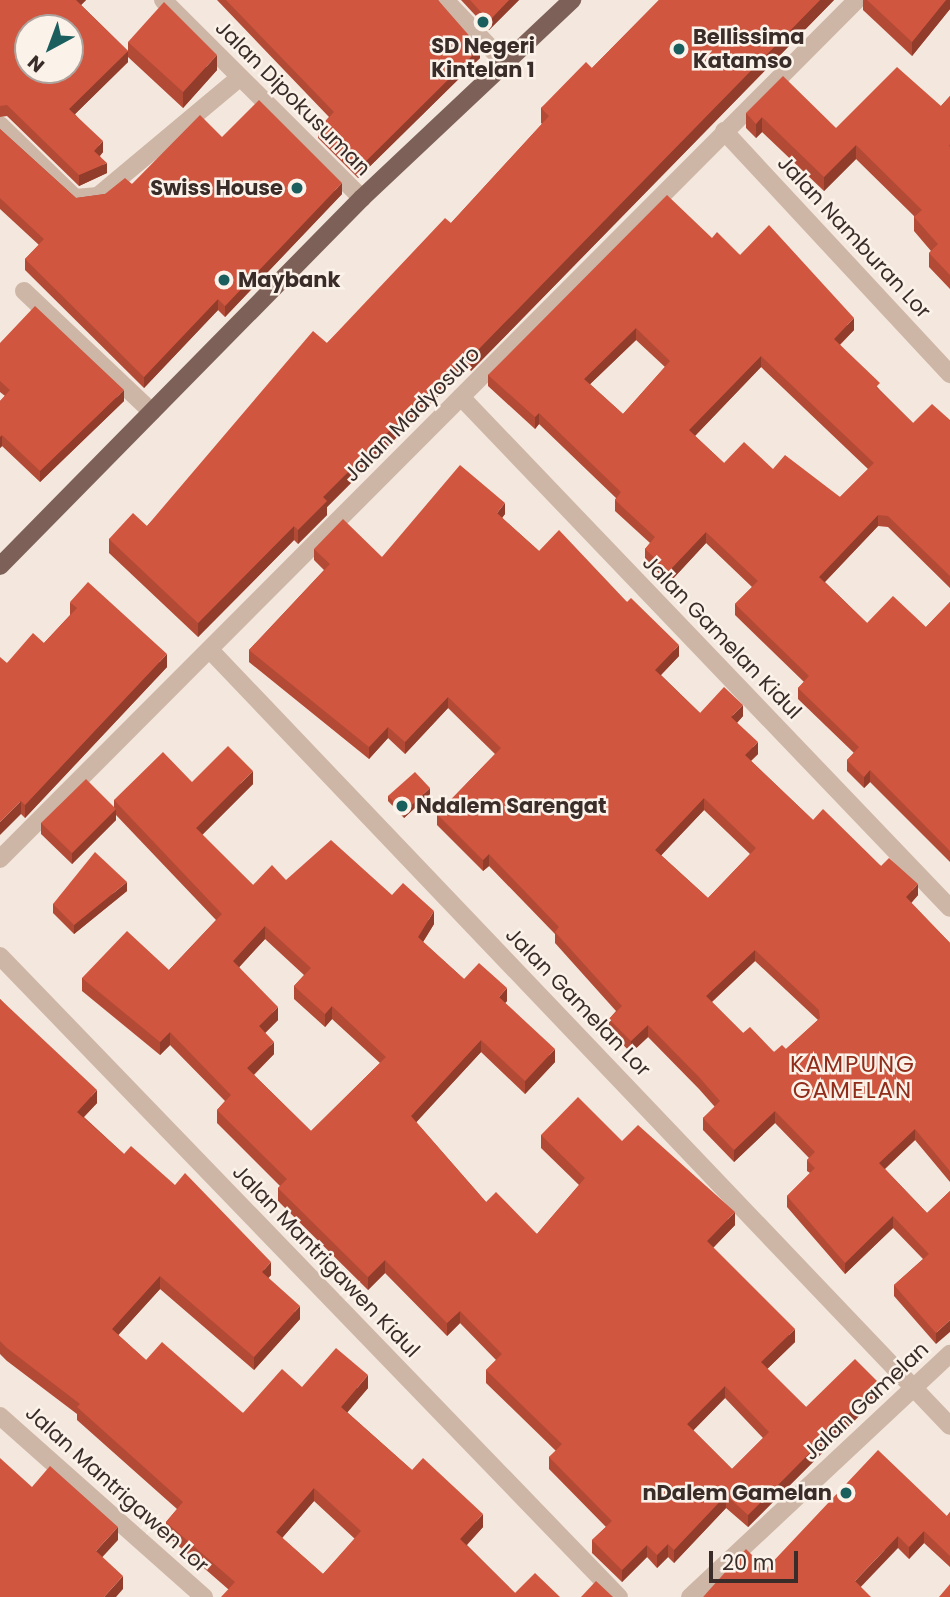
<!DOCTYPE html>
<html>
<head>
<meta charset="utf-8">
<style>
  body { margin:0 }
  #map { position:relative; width:950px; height:1597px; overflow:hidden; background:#f4e7dd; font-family:Poppins,sans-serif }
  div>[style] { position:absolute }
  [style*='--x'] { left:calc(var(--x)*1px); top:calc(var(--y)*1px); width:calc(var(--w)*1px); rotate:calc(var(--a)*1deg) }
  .minor>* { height:18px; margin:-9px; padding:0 9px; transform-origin:9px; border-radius:9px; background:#ceb6a7 }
  .major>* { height:18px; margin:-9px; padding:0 9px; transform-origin:9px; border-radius:9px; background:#7d6158 }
  .wall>* { inset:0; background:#b34a36 }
  .shaded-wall>* { inset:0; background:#923c2c }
  .building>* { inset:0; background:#d0563f }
  .dots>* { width:19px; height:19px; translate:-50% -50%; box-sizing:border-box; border:4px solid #fbf2ea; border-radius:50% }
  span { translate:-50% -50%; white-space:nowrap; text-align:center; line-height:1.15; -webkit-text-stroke:5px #fbf2ea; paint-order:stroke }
  .poi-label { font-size:21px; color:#3a2c28; font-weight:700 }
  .left { translate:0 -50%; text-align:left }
  .right { translate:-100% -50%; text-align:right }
  .street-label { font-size:21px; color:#3a2c28 }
  .neighbourhood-label { font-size:23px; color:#902d1a; letter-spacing:2px }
  .north { position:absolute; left:14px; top:14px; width:70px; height:70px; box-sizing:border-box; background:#fbf2ea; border:2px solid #aea39c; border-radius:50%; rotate:221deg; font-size:19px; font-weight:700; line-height:28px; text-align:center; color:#3a2c28 }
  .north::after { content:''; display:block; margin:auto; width:24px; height:32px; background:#1a5f5e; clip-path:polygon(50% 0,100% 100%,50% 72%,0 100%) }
  .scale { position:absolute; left:709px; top:1551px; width:89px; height:32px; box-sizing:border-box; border:4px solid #3a2c28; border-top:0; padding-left:9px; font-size:21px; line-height:24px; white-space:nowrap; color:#3a2c28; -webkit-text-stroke:5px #fbf2ea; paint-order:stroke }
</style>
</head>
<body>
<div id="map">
  <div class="minor">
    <i style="--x:163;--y:0;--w:281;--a:44.9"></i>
    <i style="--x:445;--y:0;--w:90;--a:46.4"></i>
    <i style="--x:0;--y:125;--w:105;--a:44.2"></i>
    <i style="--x:75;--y:198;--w:23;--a:-5"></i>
    <i style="--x:98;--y:196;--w:184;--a:-39.9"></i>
    <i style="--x:724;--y:131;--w:332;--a:47.1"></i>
    <i style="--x:24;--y:291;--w:176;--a:43.4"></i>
    <i style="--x:461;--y:397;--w:707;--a:46.26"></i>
    <i style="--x:210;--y:650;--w:1072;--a:46.36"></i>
    <i style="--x:0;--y:859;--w:1213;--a:-45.07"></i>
    <i style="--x:0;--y:956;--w:891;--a:46"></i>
    <i style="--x:0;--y:1416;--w:273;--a:41.6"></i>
    <i style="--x:690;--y:1597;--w:356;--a:-43.1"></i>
  </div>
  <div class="major">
    <i style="--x:0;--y:566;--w:516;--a:-45.47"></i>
    <i style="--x:362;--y:198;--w:289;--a:-43.3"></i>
  </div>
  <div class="wall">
    <i style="clip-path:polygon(0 0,86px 0,81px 5px,128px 51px,128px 42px,217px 70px,183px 108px,128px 57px,128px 62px,75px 114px,103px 152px,100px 156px,107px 173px,79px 186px,7px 116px,0 117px)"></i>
    <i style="clip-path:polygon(217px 0,438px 0,480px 58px,358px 178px,318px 138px,318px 129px,329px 117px)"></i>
    <i style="clip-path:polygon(461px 0,519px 0,489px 30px)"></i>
    <i style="clip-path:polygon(659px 0,834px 0,471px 371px,467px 367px,327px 507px,327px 515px,298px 544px,294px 540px,198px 637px,109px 553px,109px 539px,147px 526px,327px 343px,451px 223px,542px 124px,541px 123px,541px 108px,592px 68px)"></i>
    <i style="clip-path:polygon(863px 0,950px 0,950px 9px,912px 56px,863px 10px)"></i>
    <i style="clip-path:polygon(950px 96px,950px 289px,929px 267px,929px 253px,931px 251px,914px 231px,914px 216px,856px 159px,824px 191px,762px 132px,756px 138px,746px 128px,746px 113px,836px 128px,941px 106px)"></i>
    <i style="clip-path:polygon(0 129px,76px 198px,105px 194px,132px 184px,222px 137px,342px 194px,225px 317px,218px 310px,144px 388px,25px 270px,25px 259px,39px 245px,0 209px)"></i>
    <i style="clip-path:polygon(evenodd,712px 238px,740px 255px,854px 330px,840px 345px,880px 390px,913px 423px,950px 420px,950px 600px,950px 588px,888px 527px,878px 526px,825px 582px,867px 623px,926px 627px,950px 602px,950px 862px,870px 782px,864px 788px,847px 771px,847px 760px,854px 753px,798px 699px,798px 688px,804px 682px,735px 615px,735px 604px,752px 587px,706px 543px,669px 583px,645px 560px,645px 549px,650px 543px,615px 511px,615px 500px,616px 498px,539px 424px,535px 429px,488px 386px,488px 375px,712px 238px,636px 340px,665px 367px,623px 414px,590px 384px,636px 340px,712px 238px,761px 367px,868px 469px,840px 497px,773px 469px,724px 463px,695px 436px,761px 367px)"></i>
    <i style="clip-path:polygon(0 343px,124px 401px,40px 482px,2px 446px,0 448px,0 401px,5px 396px,0 392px)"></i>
    <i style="clip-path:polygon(evenodd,505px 514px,502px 518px,539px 551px,627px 602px,679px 656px,661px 675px,700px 713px,743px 716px,737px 723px,758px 754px,751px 761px,813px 820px,881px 866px,918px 895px,911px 903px,950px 943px,950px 1182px,915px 1140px,885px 1169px,927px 1213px,950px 1191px,936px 1344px,894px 1296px,894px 1285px,923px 1259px,893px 1228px,845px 1274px,787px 1207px,787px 1196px,810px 1173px,807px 1171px,807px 1160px,809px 1158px,775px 1123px,734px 1162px,703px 1130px,703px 1118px,715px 1107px,699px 1089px,648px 1037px,631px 1053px,609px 1030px,609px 1019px,616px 1011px,555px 943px,555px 934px,489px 866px,483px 871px,437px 825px,437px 814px,495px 754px,448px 708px,405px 754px,388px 738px,369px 759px,249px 662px,249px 650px,324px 570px,314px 560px,314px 549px,382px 557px,505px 514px,704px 810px,750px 854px,708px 898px,661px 855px,704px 810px,505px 514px,755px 961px,818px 1020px,786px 1049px,774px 1052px,743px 1033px,712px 1002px,755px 961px)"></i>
    <i style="clip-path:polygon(70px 602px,167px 667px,25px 818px,21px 814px,7px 663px,44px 643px,70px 615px)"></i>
    <i style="clip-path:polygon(evenodd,192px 782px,253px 784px,202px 835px,253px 885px,286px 880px,392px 895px,434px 924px,423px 942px,464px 979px,507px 1001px,505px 1003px,555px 1062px,525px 1094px,481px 1052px,416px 1122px,486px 1202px,537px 1234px,579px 1185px,541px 1148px,541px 1135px,622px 1141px,735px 1225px,713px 1248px,795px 1342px,767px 1369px,806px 1407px,879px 1396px,748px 1527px,726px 1508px,674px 1563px,668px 1557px,657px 1568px,647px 1557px,622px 1582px,592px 1553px,592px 1540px,606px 1527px,549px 1469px,549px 1457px,556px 1451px,486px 1383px,486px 1370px,496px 1360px,460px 1323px,447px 1336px,385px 1273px,368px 1290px,278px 1201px,278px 1188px,280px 1186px,217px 1123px,217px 1110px,225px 1101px,170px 1045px,160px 1055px,82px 991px,82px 978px,169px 970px,216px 920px,116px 815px,116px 820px,72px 864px,41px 834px,41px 823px,114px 807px,114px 800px,192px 782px,265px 939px,304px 975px,294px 986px,294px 999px,325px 1027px,332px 1019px,380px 1063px,311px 1131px,254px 1075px,274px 1054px,265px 1033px,278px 1020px,239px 967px,265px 939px,192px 782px,725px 1398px,763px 1438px,732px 1469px,693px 1430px,725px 1398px)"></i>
    <i style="clip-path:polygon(430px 794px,404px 818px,388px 801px,388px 796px)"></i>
    <i style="clip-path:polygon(127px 891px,74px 934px,53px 913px,53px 904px)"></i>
    <i style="clip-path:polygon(evenodd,0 999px,97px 1103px,84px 1117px,124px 1154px,271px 1275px,268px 1278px,300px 1319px,254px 1370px,160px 1289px,118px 1335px,146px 1360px,243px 1413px,302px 1387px,368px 1388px,347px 1412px,412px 1470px,483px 1527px,467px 1545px,515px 1593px,560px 1597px,228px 1589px,166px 1535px,166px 1522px,177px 1509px,77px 1420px,77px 1414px,7px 1361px,0 1354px,0 999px,314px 1501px,355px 1539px,323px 1574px,282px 1538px,314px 1501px)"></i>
    <i style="clip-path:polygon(950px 1512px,950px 1567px,924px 1543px,909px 1559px,898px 1548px,766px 1569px,947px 1516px)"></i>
  </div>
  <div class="shaded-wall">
    <i style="clip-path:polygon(76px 0,86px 0,76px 10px)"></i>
    <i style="clip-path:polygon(509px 0,519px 0,489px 30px,489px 21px)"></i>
    <i style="clip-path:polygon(820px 0,834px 0,471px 371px,471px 357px)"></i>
    <i style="clip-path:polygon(946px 0,950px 0,950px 9px,912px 56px,912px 42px)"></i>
    <i style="clip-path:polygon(480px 48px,480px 58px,358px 178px,358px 169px)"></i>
    <i style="clip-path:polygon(128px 51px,128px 62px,69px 120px,69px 109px)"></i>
    <i style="clip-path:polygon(217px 55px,217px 70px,183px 108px,183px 92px)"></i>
    <i style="clip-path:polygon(762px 117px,762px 132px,756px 138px,756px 124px)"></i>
    <i style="clip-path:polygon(103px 141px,103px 152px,94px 162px,94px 151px)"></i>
    <i style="clip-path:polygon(856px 145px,856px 159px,824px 191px,824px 177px)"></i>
    <i style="clip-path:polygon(107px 163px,107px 173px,79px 186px,79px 175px)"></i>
    <i style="clip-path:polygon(342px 183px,342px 194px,225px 317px,225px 306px)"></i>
    <i style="clip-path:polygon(218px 299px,218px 310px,144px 388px,144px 377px)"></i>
    <i style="clip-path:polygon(854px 318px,854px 330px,834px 350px,834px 339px)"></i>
    <i style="clip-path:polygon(636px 328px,636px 340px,584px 390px,584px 379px)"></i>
    <i style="clip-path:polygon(467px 353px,467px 367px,327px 507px,327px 515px,298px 544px,298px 530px,323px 497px)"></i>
    <i style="clip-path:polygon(761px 356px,761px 367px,689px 442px,689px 430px)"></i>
    <i style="clip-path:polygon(124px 390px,124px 401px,40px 482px,40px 471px)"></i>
    <i style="clip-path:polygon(539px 413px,539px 424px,535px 429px,535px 417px)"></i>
    <i style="clip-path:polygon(2px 435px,2px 446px,0 448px,0 437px)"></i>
    <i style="clip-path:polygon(505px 503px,505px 514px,497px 524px,497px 513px)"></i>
    <i style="clip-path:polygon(878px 515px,878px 526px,819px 588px,819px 577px)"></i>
    <i style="clip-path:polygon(294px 526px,294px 540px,198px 637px,198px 623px)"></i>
    <i style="clip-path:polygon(706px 532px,706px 543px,669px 583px,669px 571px)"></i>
    <i style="clip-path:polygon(679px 645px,679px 656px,655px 681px,655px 670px)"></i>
    <i style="clip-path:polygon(167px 654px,167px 667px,25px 818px,25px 805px)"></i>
    <i style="clip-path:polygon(448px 697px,448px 708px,405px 754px,405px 742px)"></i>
    <i style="clip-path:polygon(743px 705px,743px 716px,731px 729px,731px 717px)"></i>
    <i style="clip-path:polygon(388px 727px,388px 738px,369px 759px,369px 747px)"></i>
    <i style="clip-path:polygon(758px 742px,758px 754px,745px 766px,745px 755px)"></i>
    <i style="clip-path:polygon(870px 770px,870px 782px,864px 788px,864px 777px)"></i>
    <i style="clip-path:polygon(253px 771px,253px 784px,196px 841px,196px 828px)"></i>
    <i style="clip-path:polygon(430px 788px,430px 794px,404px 818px,404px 812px)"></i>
    <i style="clip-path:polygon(704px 798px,704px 810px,655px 862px,655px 850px)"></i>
    <i style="clip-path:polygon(21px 801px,21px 814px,0 835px,0 822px)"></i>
    <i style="clip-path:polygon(116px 809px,116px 820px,72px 864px,72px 853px)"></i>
    <i style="clip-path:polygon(489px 854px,489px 866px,483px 871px,483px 860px)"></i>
    <i style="clip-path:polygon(127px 882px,127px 891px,74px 934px,74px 925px)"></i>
    <i style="clip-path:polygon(918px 884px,918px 895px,906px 909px,906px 897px)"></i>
    <i style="clip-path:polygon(434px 911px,434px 924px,418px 950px,418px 937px)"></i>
    <i style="clip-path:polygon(265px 926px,265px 939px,233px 974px,233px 961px)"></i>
    <i style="clip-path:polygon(755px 950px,755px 961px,706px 1007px,706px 996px)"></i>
    <i style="clip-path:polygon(507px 988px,507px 1001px,499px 1009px,499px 997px)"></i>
    <i style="clip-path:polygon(332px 1006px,332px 1019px,325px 1027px,325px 1014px)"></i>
    <i style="clip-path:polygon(278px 1007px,278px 1020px,259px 1039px,259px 1026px)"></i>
    <i style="clip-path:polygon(648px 1025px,648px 1037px,631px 1053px,631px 1041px)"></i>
    <i style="clip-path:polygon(170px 1032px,170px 1045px,160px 1055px,160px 1042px)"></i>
    <i style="clip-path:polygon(481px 1040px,481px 1052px,411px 1128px,411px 1116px)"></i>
    <i style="clip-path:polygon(274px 1042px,274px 1054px,247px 1081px,247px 1068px)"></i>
    <i style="clip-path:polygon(555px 1049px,555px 1062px,525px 1094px,525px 1081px)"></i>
    <i style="clip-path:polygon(97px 1090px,97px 1103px,77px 1124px,77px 1112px)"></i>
    <i style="clip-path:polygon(775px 1111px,775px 1123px,734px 1162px,734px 1150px)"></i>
    <i style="clip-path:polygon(915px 1129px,915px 1140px,879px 1174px,879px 1163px)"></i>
    <i style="clip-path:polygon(735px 1212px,735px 1225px,707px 1254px,707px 1241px)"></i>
    <i style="clip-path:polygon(893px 1216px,893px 1228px,845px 1274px,845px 1263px)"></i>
    <i style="clip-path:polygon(385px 1260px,385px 1273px,368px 1290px,368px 1277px)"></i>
    <i style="clip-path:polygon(271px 1262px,271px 1275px,262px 1285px,262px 1272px)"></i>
    <i style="clip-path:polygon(160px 1276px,160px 1289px,112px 1342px,112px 1329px)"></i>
    <i style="clip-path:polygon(300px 1306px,300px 1319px,254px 1370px,254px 1357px)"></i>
    <i style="clip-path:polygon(460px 1311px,460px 1323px,447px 1336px,447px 1323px)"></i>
    <i style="clip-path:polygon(950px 1320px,950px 1332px,936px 1344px,936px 1333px)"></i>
    <i style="clip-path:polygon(795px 1329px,795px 1342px,761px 1375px,761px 1362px)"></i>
    <i style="clip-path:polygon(368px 1375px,368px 1388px,341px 1420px,341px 1407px)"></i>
    <i style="clip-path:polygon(879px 1383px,879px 1396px,748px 1527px,748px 1515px)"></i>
    <i style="clip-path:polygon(725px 1386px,725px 1398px,687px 1437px,687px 1424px)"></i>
    <i style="clip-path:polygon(314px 1488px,314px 1501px,276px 1545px,276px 1532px)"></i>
    <i style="clip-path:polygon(726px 1495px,726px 1508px,674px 1563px,674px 1550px)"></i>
    <i style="clip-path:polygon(483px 1514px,483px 1527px,460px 1552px,460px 1539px)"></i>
    <i style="clip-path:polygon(118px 1527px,118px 1540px,96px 1564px,96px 1551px)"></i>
    <i style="clip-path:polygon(924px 1531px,924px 1543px,909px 1559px,909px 1547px)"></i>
    <i style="clip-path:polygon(898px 1536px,898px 1548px,855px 1593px,855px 1581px)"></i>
    <i style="clip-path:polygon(668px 1544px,668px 1557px,657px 1568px,657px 1555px)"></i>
    <i style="clip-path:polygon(647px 1545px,647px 1557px,622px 1582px,622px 1570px)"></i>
    <i style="clip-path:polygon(123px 1576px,123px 1589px,116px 1597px,104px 1597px)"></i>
  </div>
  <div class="building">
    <i style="clip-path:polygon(evenodd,0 0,76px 0,128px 51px,69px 109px,103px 141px,94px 151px,107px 163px,79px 175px,7px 105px,0 106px,0 0,28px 28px,70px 28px,70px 70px,28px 70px,28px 28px)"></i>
    <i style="clip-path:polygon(226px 0,438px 0,480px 48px,358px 169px,318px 129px,334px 112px)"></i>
    <i style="clip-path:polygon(470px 0,509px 0,489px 21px)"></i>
    <i style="clip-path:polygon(659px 0,820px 0,471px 357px,467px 353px,323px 497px,327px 501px,298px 530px,294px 526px,198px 623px,109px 539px,133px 513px,147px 526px,313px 331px,327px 343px,445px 218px,451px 223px,549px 116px,541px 108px,586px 62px,592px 68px)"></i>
    <i style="clip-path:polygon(867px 0,946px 0,912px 42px)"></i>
    <i style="clip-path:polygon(164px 2px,217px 55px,183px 92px,128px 42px)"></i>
    <i style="clip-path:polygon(897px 67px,941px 106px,950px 96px,950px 144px,949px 146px,950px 147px,950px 275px,929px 253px,938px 244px,914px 217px,922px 210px,856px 145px,824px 177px,762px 117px,756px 124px,746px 113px,783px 76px,836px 128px)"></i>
    <i style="clip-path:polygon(259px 100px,342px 183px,225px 306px,218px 299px,144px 377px,25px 259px,44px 239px,0 198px,0 129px,76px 198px,105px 194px,125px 178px,132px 184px,200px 115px,222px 137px)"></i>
    <i style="clip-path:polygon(evenodd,667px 195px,712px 238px,717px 232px,740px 255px,769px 225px,854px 318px,834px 339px,880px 383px,876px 387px,913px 423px,932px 404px,950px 420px,950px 576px,888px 516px,878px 515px,819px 577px,867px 623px,893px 596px,926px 627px,950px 602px,950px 851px,870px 770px,864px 777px,847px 760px,859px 747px,798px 688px,809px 676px,735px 604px,758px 581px,706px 532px,669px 571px,645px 549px,655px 537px,615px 500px,621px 492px,539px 413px,535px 417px,488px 375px,667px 195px,636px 328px,670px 361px,623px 414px,584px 379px,636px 328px,667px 195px,761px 356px,874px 463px,840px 497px,785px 455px,773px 469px,744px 442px,724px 463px,689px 430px,761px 356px)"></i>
    <i style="clip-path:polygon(35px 306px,124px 390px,40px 471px,2px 435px,0 437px,0 401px,10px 390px,0 381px,0 343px)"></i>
    <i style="clip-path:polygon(evenodd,460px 465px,505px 503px,497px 513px,539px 551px,559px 530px,627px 602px,631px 598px,679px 645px,655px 670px,700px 713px,724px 687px,743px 705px,731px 717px,758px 742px,745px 755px,813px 820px,823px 809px,881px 866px,889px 858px,918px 884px,906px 897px,950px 943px,950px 1171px,915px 1129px,879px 1163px,927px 1213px,950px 1191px,950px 1320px,936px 1333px,894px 1285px,929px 1254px,893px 1216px,845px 1263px,787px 1196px,815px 1168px,807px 1160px,815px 1152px,775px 1111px,734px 1150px,703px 1118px,720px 1101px,699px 1077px,648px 1025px,631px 1041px,609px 1019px,622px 1006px,555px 932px,559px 927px,489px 854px,483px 860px,437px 814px,501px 748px,448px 697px,405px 742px,388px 727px,369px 747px,249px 650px,330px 564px,314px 549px,343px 519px,382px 557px,460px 465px,704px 798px,756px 848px,708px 898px,655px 850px,704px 798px,460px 465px,755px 950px,819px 1010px,820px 1018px,786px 1049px,782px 1045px,774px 1052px,750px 1027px,743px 1033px,706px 996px,755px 950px)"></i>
    <i style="clip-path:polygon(88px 582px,167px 654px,25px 805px,21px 801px,0 822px,0 657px,7px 663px,33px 633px,44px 643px,77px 608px,70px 602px)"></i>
    <i style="clip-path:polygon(evenodd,228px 746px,253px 771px,196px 828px,253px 885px,272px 865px,286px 880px,331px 840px,392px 895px,403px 883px,434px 911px,418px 937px,464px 979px,479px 963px,507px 988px,499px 997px,555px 1049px,525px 1081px,481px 1040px,411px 1116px,486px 1202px,496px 1192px,537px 1234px,585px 1178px,541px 1135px,578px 1097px,622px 1141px,638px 1125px,735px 1212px,707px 1241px,795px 1329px,761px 1362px,806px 1407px,855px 1359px,879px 1383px,748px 1515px,726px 1495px,674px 1550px,668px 1544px,657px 1555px,647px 1545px,622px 1570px,592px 1540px,612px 1521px,549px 1457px,562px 1444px,486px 1370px,502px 1354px,460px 1311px,447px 1323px,385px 1260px,368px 1277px,278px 1188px,287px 1179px,217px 1110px,231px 1095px,170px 1032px,160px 1042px,82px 978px,127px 931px,169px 970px,222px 914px,114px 800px,163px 752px,192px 782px,228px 746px,265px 926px,311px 968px,294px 986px,325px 1014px,332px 1006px,386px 1057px,311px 1131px,247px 1068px,274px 1042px,259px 1026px,278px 1007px,233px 961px,265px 926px,228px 746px,725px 1386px,769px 1432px,732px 1469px,687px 1424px,725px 1386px)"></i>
    <i style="clip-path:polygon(415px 772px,430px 788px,404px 812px,388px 796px)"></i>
    <i style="clip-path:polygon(86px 779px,116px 809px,72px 853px,41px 823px)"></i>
    <i style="clip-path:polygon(95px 852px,127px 882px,74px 925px,53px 904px)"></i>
    <i style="clip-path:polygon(evenodd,0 999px,97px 1090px,77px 1112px,124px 1154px,131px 1146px,175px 1185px,185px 1173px,271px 1262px,262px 1272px,300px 1306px,254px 1357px,160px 1276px,112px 1329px,146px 1360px,162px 1342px,243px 1413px,282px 1369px,302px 1387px,336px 1348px,368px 1375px,341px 1407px,412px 1470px,423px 1458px,483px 1514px,460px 1539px,515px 1593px,535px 1573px,560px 1597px,221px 1597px,235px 1582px,166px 1522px,183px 1502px,77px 1407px,80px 1404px,7px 1348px,0 1341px,0 999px,314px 1488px,361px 1531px,323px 1574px,276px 1532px,314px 1488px)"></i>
    <i style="clip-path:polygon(878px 1450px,947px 1516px,950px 1512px,950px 1556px,924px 1531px,909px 1547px,898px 1536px,855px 1581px,871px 1597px,703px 1597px,746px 1549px,766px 1569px)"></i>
    <i style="clip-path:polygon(0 1458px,32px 1487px,50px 1466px,118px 1527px,96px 1551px,123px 1576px,104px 1597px,0 1597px)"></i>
    <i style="clip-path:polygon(596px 1581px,613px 1597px,581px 1597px)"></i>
    <i style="clip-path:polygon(950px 1584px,950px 1597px,939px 1597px)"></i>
  </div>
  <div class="dots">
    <i style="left:483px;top:22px;background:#1a5f5e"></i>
    <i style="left:679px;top:49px;background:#1a5f5e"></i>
    <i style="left:297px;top:188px;background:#1a5f5e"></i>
    <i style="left:224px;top:280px;background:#1a5f5e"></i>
    <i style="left:402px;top:806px;background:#1a5f5e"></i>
    <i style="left:846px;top:1493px;background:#1a5f5e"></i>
  </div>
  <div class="poi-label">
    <span class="left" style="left:693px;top:49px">Bellissima<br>Katamso</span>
    <span style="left:483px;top:58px">SD Negeri<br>Kintelan 1</span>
    <span class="right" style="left:283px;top:188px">Swiss House</span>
    <span class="left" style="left:238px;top:280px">Maybank</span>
    <span class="left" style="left:416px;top:806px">Ndalem Sarengat</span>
    <span class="right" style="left:832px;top:1493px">nDalem Gamelan</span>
  </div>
  <div class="street-label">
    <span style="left:293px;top:98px;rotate:45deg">Jalan Dipokusuman</span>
    <span style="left:854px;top:237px;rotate:47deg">Jalan Namburan Lor</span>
    <span style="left:412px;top:414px;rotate:-45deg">Jalan Madyosuro</span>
    <span style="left:722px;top:637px;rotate:46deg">Jalan Gamelan Kidul</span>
    <span style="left:578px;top:1002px;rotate:46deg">Jalan Gamelan Lor</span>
    <span style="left:326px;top:1261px;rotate:46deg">Jalan Mantrigawen Kidul</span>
    <span style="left:866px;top:1401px;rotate:-43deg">Jalan Gamelan</span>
    <span style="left:117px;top:1489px;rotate:42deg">Jalan Mantrigawen Lor</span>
  </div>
  <div class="neighbourhood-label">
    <span style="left:853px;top:1077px">KAMPUNG<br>GAMELAN</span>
  </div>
  <div class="north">N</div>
  <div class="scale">20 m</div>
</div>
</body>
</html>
